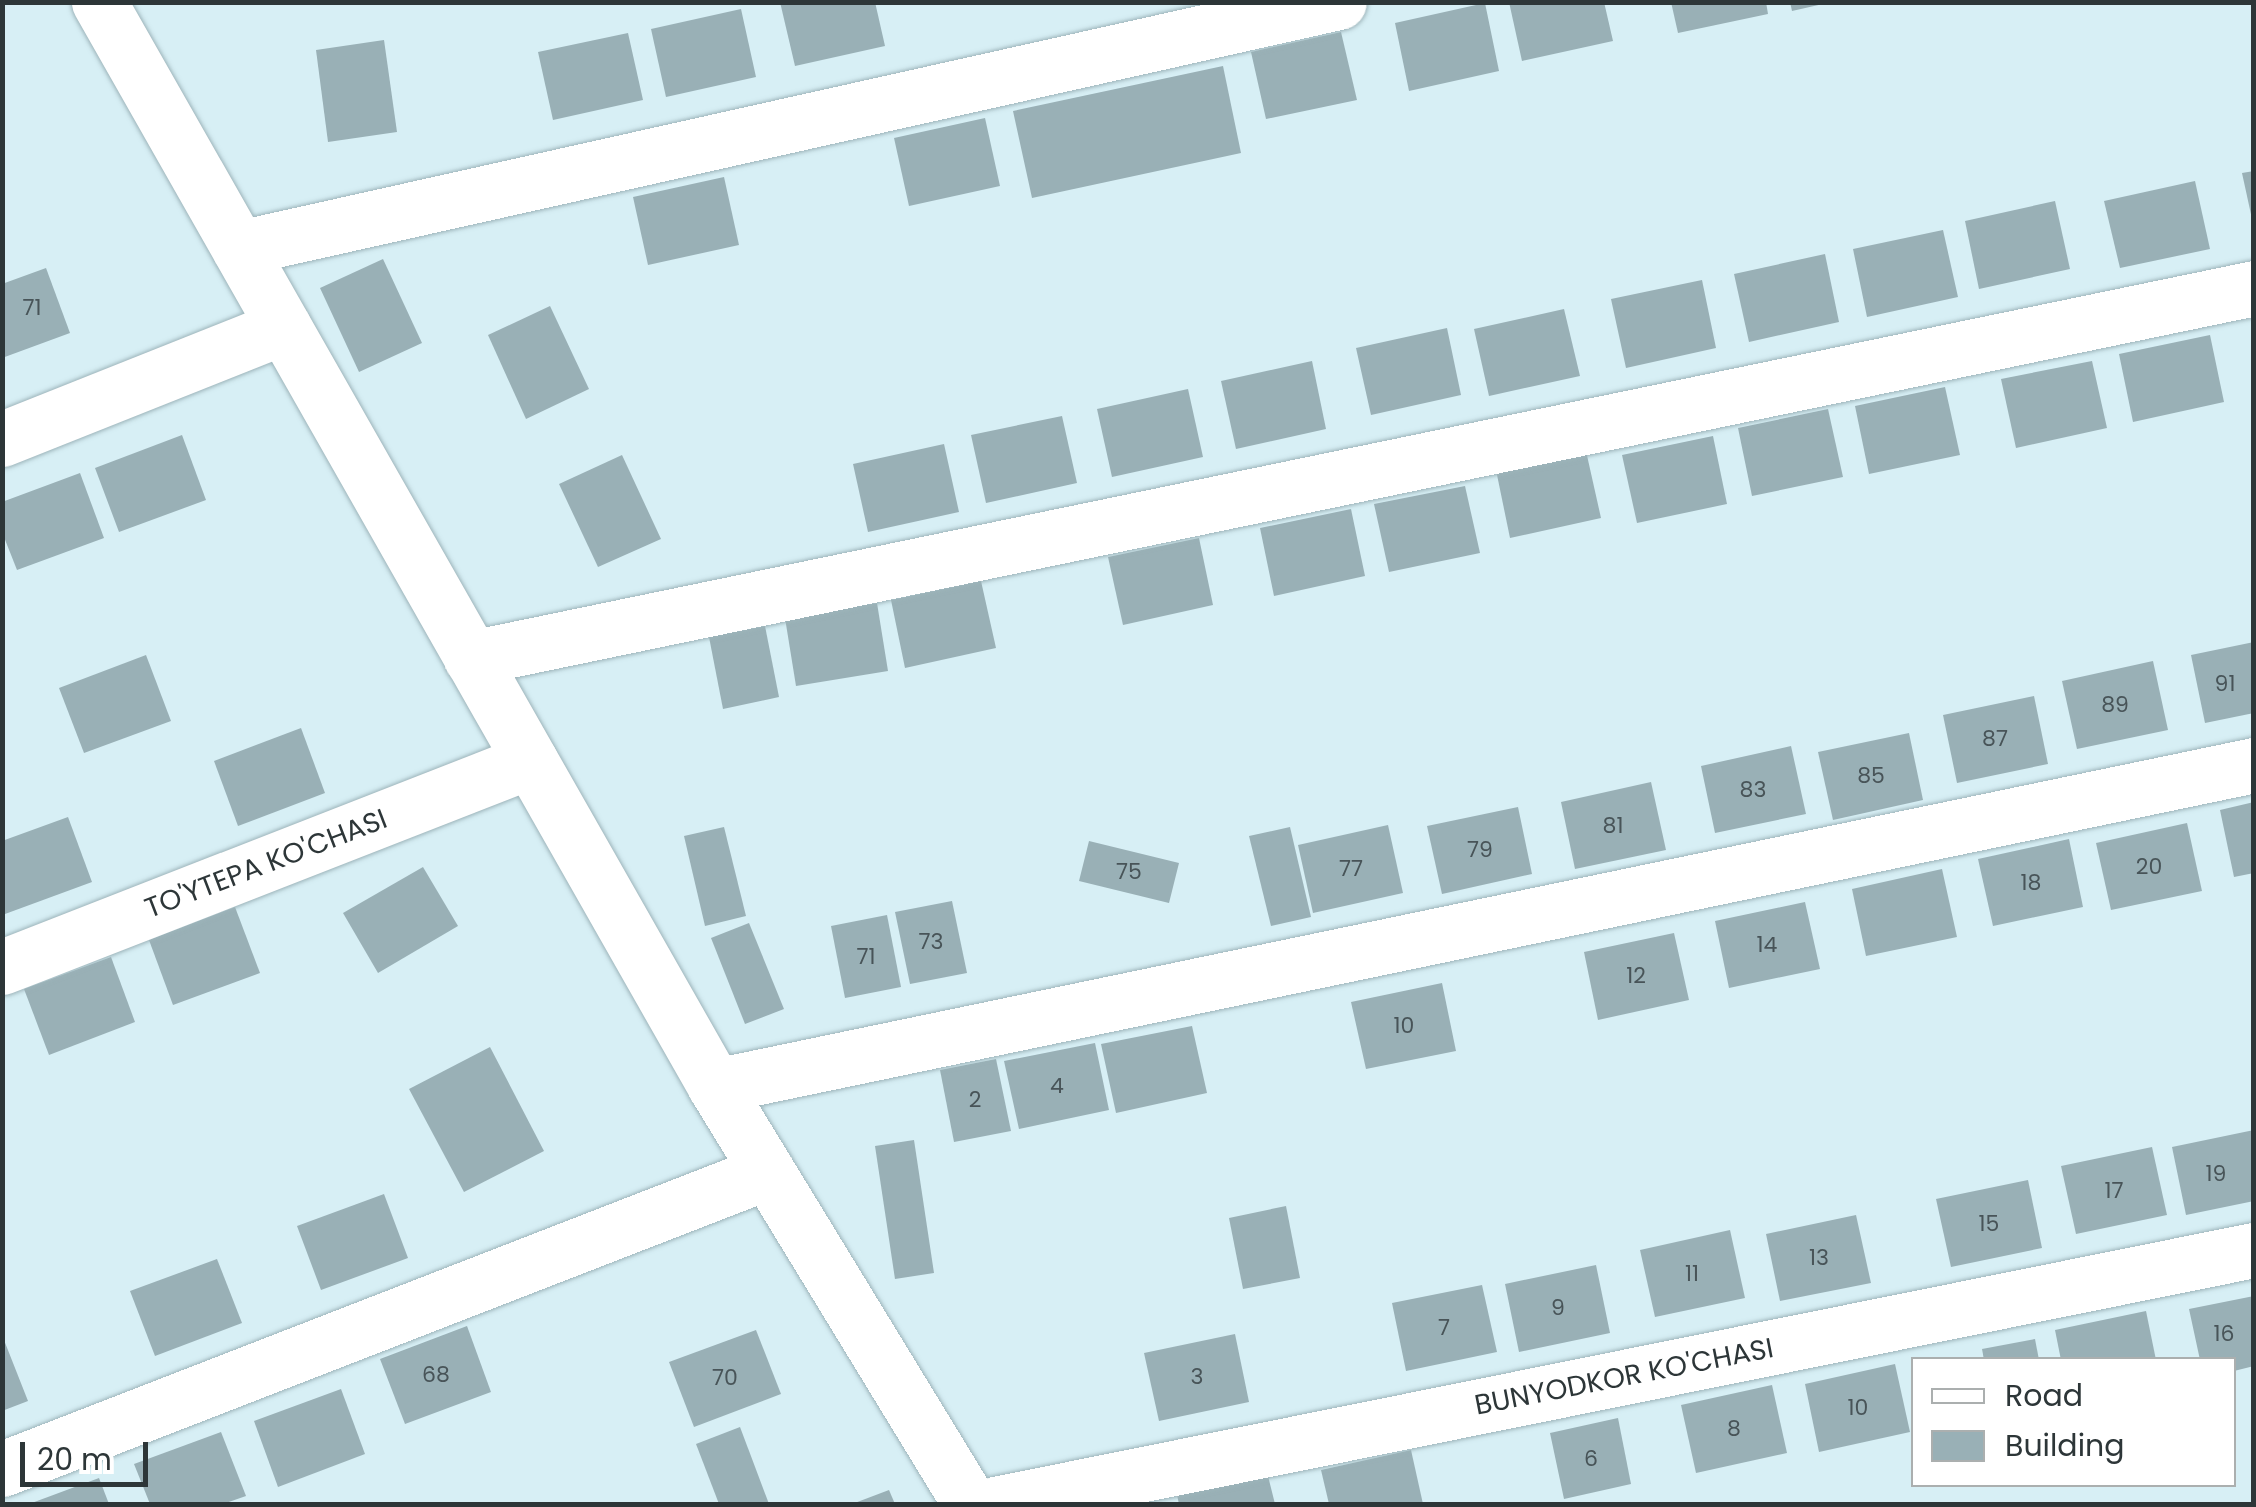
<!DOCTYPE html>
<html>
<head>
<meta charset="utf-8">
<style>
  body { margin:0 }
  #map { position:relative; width:2256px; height:1507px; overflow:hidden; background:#d7eff5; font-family:Poppins,sans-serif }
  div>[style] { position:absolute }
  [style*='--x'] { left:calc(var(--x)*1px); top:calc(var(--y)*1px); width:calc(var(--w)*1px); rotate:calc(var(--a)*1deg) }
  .building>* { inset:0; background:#99b0b6 }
  .roads { filter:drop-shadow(0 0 2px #9db4ba) drop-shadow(0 0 2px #9db4ba) }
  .minor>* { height:55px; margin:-27.5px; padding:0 27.5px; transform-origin:27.5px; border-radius:27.5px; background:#fff }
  span { translate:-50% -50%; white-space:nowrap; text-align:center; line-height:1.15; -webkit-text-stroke:10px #fff; paint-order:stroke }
  .number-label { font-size:22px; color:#485458 }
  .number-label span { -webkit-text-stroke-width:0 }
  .street-label { font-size:28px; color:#2d3638 }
  .frame { position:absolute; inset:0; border:5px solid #2d3638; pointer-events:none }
  .legend { position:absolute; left:1911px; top:1357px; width:325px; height:130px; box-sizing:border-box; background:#fff; border:2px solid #abafaf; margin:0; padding:12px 18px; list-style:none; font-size:30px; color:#2d3638 }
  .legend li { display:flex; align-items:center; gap:20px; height:50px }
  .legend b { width:50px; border:2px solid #abafaf }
  .scale { position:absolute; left:20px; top:1442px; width:128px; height:45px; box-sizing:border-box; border:5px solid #2d3638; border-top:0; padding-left:12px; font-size:30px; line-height:35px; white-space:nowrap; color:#2d3638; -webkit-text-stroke:8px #fff; paint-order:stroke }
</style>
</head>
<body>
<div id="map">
  <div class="building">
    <i style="clip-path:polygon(780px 2px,875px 2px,885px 46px,795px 66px)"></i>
    <i style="clip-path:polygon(1509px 2px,1604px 2px,1613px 41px,1522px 61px)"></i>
    <i style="clip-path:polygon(1671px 2px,1766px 2px,1768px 14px,1678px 33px)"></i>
    <i style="clip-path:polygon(1790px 2px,1823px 2px,1823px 4px,1792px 11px)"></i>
    <i style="clip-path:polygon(1485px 3px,1499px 71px,1409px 91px,1395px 23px)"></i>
    <i style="clip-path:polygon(741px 9px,756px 77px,666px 97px,651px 29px)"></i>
    <i style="clip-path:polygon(1341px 32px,1357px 100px,1266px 119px,1251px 52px)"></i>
    <i style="clip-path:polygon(628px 33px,643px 100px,553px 120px,538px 52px)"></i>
    <i style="clip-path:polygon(384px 40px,397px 132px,328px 142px,316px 50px)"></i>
    <i style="clip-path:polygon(1223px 66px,1241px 153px,1032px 198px,1013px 111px)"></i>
    <i style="clip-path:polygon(985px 118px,1000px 186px,909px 206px,894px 138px)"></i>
    <i style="clip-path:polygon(2254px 171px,2254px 218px,2252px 219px,2242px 173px)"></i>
    <i style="clip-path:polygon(724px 177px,739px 245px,648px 265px,633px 197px)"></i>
    <i style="clip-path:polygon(2195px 181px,2210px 249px,2120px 268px,2104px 201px)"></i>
    <i style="clip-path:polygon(2055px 201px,2070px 269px,1979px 289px,1965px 221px)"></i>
    <i style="clip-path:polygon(1943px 230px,1958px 297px,1867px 317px,1853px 249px)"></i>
    <i style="clip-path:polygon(1825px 254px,1839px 322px,1749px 342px,1734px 274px)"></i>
    <i style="clip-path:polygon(383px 259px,422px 343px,359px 372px,320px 288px)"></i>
    <i style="clip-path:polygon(46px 268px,70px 333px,2px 358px,2px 284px)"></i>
    <i style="clip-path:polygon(1702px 280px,1716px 348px,1626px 368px,1611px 299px)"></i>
    <i style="clip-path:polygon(550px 306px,589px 389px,526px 419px,488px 335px)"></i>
    <i style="clip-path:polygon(1564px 309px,1580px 376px,1489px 396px,1474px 329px)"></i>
    <i style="clip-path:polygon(1447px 328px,1461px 395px,1371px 415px,1356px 348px)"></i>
    <i style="clip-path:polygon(2210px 335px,2224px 402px,2133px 422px,2119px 354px)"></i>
    <i style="clip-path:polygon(1312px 361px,1326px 429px,1236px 449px,1221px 381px)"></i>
    <i style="clip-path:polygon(2092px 361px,2107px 428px,2016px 448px,2001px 379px)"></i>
    <i style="clip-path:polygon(1945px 387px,1960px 455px,1869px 474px,1855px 406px)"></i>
    <i style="clip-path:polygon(1188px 389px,1203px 457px,1112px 477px,1097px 409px)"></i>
    <i style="clip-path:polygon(1828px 409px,1843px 477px,1752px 496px,1738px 428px)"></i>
    <i style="clip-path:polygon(1062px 416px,1077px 483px,986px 503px,971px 435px)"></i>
    <i style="clip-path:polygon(182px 435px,206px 500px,119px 532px,95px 468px)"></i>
    <i style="clip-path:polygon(1713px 436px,1727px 504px,1637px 523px,1622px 455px)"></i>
    <i style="clip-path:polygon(944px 444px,959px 512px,868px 532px,853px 464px)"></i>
    <i style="clip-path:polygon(1586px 451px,1601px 518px,1510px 538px,1496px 470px)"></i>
    <i style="clip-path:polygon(622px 455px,661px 539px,598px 567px,559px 484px)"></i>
    <i style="clip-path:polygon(80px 473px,104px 538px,17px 570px,2px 532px,2px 502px)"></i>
    <i style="clip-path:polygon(1465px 486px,1480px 553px,1389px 572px,1374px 504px)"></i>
    <i style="clip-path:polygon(1351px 509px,1365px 576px,1274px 596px,1260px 528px)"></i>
    <i style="clip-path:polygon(1199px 538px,1213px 605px,1123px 625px,1108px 557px)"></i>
    <i style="clip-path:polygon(981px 581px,996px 648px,905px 668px,891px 600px)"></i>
    <i style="clip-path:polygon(877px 603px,888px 671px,796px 686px,785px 618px)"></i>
    <i style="clip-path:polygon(765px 626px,779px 697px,723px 709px,709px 637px)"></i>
    <i style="clip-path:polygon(2254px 642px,2254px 713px,2205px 723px,2191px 655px)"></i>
    <i style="clip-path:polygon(146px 655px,171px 721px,84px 753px,59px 688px)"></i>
    <i style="clip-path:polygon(2153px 661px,2168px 730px,2077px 749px,2062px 681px)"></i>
    <i style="clip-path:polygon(2034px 696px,2048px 764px,1957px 783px,1943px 715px)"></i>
    <i style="clip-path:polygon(301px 728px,325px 793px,238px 826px,214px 761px)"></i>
    <i style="clip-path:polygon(1909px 733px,1923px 800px,1833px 820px,1818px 752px)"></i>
    <i style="clip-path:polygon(1791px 746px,1806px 814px,1715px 833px,1701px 766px)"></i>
    <i style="clip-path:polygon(1651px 782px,1666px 850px,1575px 869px,1561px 802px)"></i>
    <i style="clip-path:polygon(2254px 802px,2254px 873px,2234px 877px,2220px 810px)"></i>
    <i style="clip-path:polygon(1518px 807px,1532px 874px,1442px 894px,1427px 826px)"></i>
    <i style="clip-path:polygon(68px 817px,92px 882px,5px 914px,2px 841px)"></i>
    <i style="clip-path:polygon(2187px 823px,2202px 891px,2111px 910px,2096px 843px)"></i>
    <i style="clip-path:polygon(1388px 825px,1403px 893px,1313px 913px,1298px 845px)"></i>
    <i style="clip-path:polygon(724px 827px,746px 916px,705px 926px,684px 836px)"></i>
    <i style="clip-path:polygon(1290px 827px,1311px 917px,1271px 926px,1249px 836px)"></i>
    <i style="clip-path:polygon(2069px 839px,2083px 907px,1993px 926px,1978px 859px)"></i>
    <i style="clip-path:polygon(1089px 841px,1179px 863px,1169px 903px,1079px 881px)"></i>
    <i style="clip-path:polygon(423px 867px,458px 926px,378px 973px,343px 913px)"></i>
    <i style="clip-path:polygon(1942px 869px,1957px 937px,1866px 956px,1852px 889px)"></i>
    <i style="clip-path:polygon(952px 901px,967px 973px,910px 984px,895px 912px)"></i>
    <i style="clip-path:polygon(1805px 902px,1820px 969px,1729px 988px,1715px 921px)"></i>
    <i style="clip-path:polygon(235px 907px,260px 973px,173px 1005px,149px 940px)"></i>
    <i style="clip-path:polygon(887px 915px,901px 987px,845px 998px,831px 926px)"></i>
    <i style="clip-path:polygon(749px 923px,784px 1009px,745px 1024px,711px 938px)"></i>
    <i style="clip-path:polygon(1674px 933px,1689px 1000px,1598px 1020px,1584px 952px)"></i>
    <i style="clip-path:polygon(111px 957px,135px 1022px,49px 1055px,24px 989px)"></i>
    <i style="clip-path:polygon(1442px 983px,1456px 1051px,1366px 1069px,1351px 1002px)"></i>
    <i style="clip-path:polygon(1192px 1026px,1207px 1093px,1116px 1113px,1101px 1044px)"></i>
    <i style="clip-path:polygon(1095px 1043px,1109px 1110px,1019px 1129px,1004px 1061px)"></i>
    <i style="clip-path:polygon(490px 1047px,544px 1151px,464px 1192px,409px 1089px)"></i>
    <i style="clip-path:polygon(996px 1059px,1011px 1131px,954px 1142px,940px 1070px)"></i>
    <i style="clip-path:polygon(2254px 1130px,2254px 1201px,2186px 1215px,2172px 1147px)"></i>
    <i style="clip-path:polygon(914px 1140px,934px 1273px,895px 1279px,875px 1146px)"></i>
    <i style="clip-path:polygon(2152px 1147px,2167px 1215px,2076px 1234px,2061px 1166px)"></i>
    <i style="clip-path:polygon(2028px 1180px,2042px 1248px,1951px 1267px,1936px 1199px)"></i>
    <i style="clip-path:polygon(384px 1194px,408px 1258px,321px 1290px,297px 1226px)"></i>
    <i style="clip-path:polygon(1286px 1206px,1300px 1278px,1243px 1289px,1229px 1218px)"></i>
    <i style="clip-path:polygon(1856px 1215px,1871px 1283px,1780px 1301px,1766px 1234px)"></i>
    <i style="clip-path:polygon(1730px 1230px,1745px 1298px,1655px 1317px,1640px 1250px)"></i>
    <i style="clip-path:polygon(217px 1259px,242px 1323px,155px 1356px,130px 1291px)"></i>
    <i style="clip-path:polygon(1596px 1265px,1610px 1333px,1519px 1352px,1505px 1284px)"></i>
    <i style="clip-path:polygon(1482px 1285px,1497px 1352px,1406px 1371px,1392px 1303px)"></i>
    <i style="clip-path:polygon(2254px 1296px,2254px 1366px,2234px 1371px,2234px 1360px,2200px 1360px,2189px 1309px)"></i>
    <i style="clip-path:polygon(2146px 1311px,2156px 1360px,2061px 1360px,2055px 1330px)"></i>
    <i style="clip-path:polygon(467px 1326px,491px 1392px,405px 1424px,380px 1359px)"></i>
    <i style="clip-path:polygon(756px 1330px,781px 1394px,694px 1427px,669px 1362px)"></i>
    <i style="clip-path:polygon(1235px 1334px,1249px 1402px,1159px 1421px,1144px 1353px)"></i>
    <i style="clip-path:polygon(2px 1335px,28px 1401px,2px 1411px)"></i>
    <i style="clip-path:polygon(2035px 1339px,2039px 1360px,1984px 1360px,1982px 1349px)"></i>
    <i style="clip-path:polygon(1895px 1364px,1910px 1432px,1819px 1452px,1805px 1384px)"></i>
    <i style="clip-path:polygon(1772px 1385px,1787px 1453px,1696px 1473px,1681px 1405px)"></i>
    <i style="clip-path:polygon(341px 1389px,365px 1454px,278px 1487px,254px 1421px)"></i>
    <i style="clip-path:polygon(1618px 1418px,1631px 1484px,1564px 1499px,1550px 1433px)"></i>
    <i style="clip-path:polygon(740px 1427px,769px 1504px,719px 1504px,696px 1444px)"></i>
    <i style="clip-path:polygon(221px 1432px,246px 1496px,223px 1504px,150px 1504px,134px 1464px)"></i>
    <i style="clip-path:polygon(1411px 1450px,1423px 1504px,1329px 1504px,1321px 1470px)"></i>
    <i style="clip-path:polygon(1268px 1476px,1275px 1504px,1179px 1504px,1177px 1495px)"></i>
    <i style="clip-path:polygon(99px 1478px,109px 1504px,29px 1504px)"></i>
    <i style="clip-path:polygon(889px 1490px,895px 1504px,852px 1504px)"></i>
  </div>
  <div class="roads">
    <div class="minor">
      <i style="--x:99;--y:2;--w:1247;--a:60.39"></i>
      <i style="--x:715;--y:1086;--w:490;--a:58.6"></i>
      <i style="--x:239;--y:248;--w:1127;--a:-12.61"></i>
      <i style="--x:2;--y:439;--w:303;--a:-21.7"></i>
      <i style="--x:471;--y:658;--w:1821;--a:-11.72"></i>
      <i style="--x:2;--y:967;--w:567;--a:-21.31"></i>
      <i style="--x:715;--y:1086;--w:1572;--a:-11.78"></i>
      <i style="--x:2;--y:1469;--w:821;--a:-21.22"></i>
      <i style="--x:995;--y:1504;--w:1284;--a:-11.41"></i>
    </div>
  </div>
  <div class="number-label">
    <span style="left:32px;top:308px">71</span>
    <span style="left:2225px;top:684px">91</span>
    <span style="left:2115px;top:705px">89</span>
    <span style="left:1995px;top:739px">87</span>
    <span style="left:1871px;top:776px">85</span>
    <span style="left:1753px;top:790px">83</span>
    <span style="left:1613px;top:826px">81</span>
    <span style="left:1480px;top:850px">79</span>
    <span style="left:2149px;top:867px">20</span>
    <span style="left:1351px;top:869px">77</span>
    <span style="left:1129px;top:872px">75</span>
    <span style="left:2031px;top:883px">18</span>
    <span style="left:931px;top:942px">73</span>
    <span style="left:1767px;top:945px">14</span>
    <span style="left:866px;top:957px">71</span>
    <span style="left:1636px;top:976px">12</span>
    <span style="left:1404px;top:1026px">10</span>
    <span style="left:1057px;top:1086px">4</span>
    <span style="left:975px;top:1100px">2</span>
    <span style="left:2216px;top:1174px">19</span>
    <span style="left:2114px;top:1191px">17</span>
    <span style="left:1989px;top:1224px">15</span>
    <span style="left:1819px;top:1258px">13</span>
    <span style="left:1692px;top:1274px">11</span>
    <span style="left:1558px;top:1308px">9</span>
    <span style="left:1444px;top:1328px">7</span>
    <span style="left:2224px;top:1334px">16</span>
    <span style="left:436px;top:1375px">68</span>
    <span style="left:1197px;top:1377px">3</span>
    <span style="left:725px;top:1378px">70</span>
    <span style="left:1858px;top:1408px">10</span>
    <span style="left:1734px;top:1429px">8</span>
    <span style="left:1591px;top:1459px">6</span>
  </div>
  <div class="street-label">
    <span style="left:266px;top:864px;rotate:-21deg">TO'YTEPA KO'CHASI</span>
    <span style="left:1624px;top:1377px;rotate:-11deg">BUNYODKOR KO'CHASI</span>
  </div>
  <div class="frame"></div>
  <ul class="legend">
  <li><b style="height:12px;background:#fff"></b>Road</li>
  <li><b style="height:28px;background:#99b0b6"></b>Building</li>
  </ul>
  <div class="scale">20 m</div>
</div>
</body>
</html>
